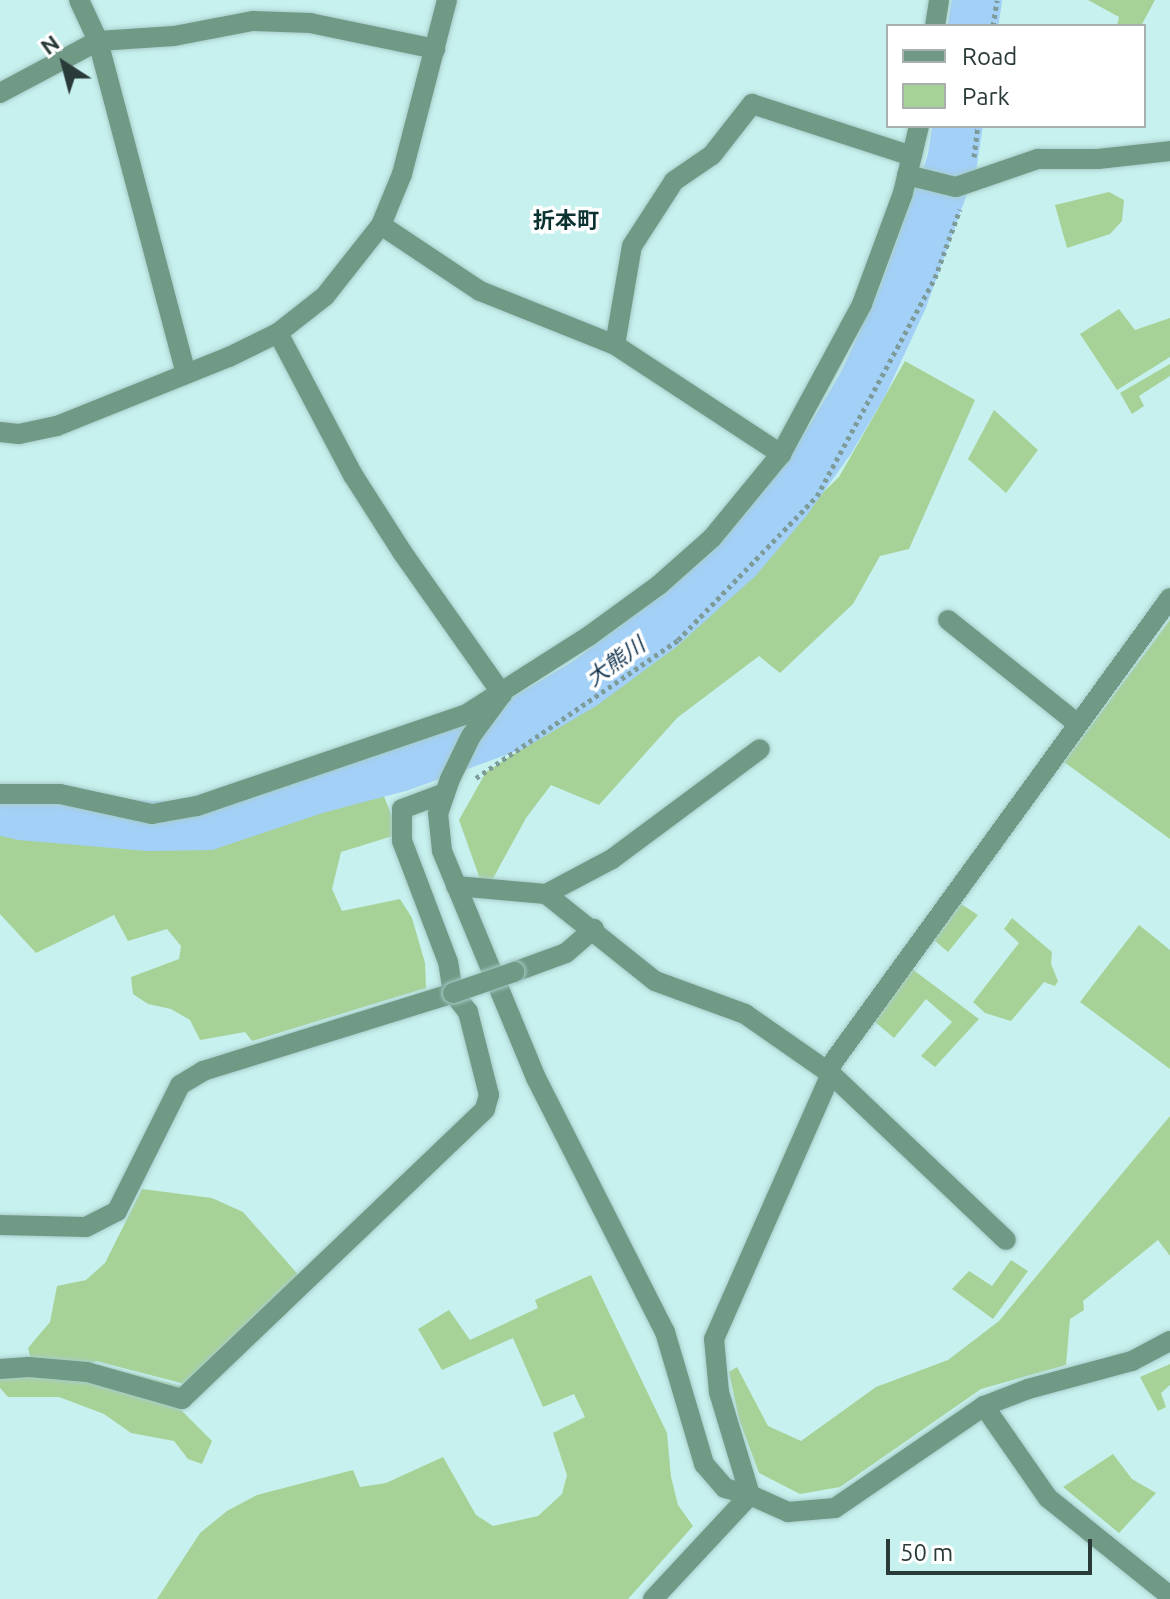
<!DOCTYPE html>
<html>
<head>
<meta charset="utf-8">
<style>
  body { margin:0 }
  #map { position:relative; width:1170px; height:1599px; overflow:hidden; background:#c7f1ee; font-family:Ubuntu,"Noto Sans JP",sans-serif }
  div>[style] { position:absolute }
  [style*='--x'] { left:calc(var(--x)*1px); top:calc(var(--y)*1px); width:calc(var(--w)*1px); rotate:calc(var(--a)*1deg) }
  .green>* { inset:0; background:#a7d297 }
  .river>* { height:50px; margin:-25px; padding:0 25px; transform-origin:25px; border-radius:25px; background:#a3d0f7 }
  .path>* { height:5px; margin-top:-2.5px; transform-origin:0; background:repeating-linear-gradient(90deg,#7d9b99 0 4px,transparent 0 8px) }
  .roads { filter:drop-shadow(0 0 2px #a8ccca) drop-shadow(0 0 2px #a8ccca) }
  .minor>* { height:20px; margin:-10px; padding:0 10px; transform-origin:10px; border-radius:10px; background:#709a86 }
  .bridges { filter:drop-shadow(0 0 2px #a8ccca) drop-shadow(0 0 2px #a8ccca) }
  .minor-bridge>* { height:20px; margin:-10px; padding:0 10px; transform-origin:10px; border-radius:10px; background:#709a86 }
  span { translate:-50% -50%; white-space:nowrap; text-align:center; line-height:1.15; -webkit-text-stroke:7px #fff; paint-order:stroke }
  .neighbourhood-label { font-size:22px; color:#093230; font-weight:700 }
  .water-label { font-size:22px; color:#163751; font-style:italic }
  .legend { position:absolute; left:886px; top:24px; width:260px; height:104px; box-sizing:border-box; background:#fff; border:2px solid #aab0b0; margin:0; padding:10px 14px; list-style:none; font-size:24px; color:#2a3a39 }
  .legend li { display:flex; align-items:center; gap:16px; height:40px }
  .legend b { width:40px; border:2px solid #aab0b0 }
  .north { position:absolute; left:24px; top:24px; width:80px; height:80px; -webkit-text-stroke:6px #fff; paint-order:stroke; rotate:324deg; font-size:22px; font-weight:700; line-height:32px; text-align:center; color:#2a3a39 }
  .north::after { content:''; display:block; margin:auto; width:28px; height:36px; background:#2a3a39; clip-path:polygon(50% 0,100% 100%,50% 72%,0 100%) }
  .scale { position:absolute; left:886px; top:1539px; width:206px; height:36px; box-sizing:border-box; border:4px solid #2a3a39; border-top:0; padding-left:10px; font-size:24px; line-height:28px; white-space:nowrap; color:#2a3a39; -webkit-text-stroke:6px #fff; paint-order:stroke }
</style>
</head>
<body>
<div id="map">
  <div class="green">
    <i style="clip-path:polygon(1088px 0,1155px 0,1141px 26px,1117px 26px,1119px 17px)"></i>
    <i style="clip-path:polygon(1109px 192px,1124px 200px,1122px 221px,1110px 234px,1067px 248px,1055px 205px)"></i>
    <i style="clip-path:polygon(1119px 309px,1135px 330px,1170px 318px,1170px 357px,1117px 390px,1080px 334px)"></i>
    <i style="clip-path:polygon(905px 361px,975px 400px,909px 549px,880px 556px,853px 604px,780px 673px,759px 656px,677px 718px,599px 805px,551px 785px,526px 818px,485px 893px,459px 820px,486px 772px,623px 684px,839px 477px)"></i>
    <i style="clip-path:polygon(1170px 364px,1170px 376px,1139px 396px,1144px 406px,1132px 414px,1120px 393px)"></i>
    <i style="clip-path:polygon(994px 410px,1038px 450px,1006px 493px,968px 459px)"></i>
    <i style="clip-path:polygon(1170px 620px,1170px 839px,1064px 762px)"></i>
    <i style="clip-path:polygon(377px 779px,399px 834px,341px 852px,332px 889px,342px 911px,400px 899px,412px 918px,425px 963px,426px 988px,252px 1041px,245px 1032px,200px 1040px,190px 1020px,171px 1009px,148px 1004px,133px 994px,131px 977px,179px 959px,181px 946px,167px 929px,128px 941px,114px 915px,36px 953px,0 914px,0 804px,151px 820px,207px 819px,269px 797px,319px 794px)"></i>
    <i style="clip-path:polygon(961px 904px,978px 915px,948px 952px,934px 940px)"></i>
    <i style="clip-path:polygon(1012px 918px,1052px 952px,1051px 964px,1058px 981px,1055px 986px,1044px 982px,1011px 1021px,985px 1013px,973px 1002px,1019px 943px,1004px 929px)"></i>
    <i style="clip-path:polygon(1139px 925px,1170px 950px,1170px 1069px,1080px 1002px)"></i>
    <i style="clip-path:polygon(912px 969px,979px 1019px,935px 1067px,921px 1056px,952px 1022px,926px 999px,894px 1038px,874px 1021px)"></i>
    <i style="clip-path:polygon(1170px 1116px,1170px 1256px,1158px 1240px,1083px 1301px,1084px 1310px,1070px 1319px,1066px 1365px,981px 1389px,840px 1487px,800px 1494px,759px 1473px,739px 1419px,729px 1372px,737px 1367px,768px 1426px,801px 1441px,876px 1387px,948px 1360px,999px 1321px)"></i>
    <i style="clip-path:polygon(142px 1189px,212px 1198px,243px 1212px,302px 1279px,185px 1384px,96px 1361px,89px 1365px,31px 1360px,28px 1348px,50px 1322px,57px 1286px,86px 1280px,105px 1263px)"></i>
    <i style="clip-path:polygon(1011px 1260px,1028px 1271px,993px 1319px,952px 1289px,969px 1271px,992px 1286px)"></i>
    <i style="clip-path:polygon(591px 1275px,667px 1433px,671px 1477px,678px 1505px,693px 1526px,628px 1599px,157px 1599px,200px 1533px,227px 1511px,257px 1495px,353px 1470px,360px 1487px,386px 1483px,443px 1457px,476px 1515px,493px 1526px,538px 1516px,562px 1494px,567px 1475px,553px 1433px,585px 1417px,574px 1394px,543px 1407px,513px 1338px,442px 1370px,418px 1329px,449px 1310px,470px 1340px,538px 1308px,535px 1300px)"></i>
    <i style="clip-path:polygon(1170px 1364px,1170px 1385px,1161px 1393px,1166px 1407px,1158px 1411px,1140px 1377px)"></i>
    <i style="clip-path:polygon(99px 1365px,184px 1387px,180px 1409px,212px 1441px,202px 1464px,188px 1459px,174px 1441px,131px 1433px,104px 1414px,59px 1397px,8px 1397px,0 1388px,0 1376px)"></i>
    <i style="clip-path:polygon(1113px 1454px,1132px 1479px,1156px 1493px,1119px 1533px,1063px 1487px)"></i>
  </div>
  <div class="river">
    <i style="--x:973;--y:26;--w:26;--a:-81"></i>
    <i style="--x:0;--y:810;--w:22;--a:13"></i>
    <i style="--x:21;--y:815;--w:129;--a:4.9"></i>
    <i style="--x:150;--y:826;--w:58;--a:-1"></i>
    <i style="--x:208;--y:825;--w:113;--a:-18.6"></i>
    <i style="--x:315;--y:789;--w:87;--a:-14.7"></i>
    <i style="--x:399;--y:767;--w:121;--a:-19.8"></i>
    <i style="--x:513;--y:726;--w:82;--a:-30.6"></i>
    <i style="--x:584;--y:684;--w:94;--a:-36.4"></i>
    <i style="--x:660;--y:628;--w:103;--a:-41.9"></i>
    <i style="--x:737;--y:559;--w:77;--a:-49.7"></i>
    <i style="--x:787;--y:500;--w:74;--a:-54.4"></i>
    <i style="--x:830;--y:440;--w:65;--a:-59.5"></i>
    <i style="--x:863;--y:384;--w:93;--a:-65.1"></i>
    <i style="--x:902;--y:300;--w:147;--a:-70.1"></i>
    <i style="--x:952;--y:162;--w:36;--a:-81"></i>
  </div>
  <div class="path">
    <i style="--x:993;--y:26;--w:26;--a:-81"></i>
    <i style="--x:974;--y:157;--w:31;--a:-83"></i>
    <i style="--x:476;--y:778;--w:245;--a:-34.3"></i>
    <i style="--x:678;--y:640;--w:200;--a:-46"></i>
    <i style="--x:817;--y:496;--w:248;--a:-61.6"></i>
    <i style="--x:935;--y:278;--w:73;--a:-70.1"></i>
  </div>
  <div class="roads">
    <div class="minor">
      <i style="--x:79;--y:0;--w:45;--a:65.1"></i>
      <i style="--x:98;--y:41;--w:344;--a:75.2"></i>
      <i style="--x:935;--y:26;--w:26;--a:-81"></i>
      <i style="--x:0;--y:93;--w:111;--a:-28"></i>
      <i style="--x:98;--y:41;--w:76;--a:-3.8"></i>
      <i style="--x:174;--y:36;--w:80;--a:-10.8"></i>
      <i style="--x:253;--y:21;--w:57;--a:2"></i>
      <i style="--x:310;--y:23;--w:128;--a:11.7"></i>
      <i style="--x:907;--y:175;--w:50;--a:13.8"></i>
      <i style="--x:956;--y:187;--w:87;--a:-18.9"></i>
      <i style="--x:1038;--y:159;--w:60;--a:0"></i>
      <i style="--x:1098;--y:159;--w:72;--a:-6.3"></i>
      <i style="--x:381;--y:225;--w:119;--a:33.7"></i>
      <i style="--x:480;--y:291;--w:145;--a:21.8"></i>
      <i style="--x:615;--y:345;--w:199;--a:33.3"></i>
      <i style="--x:278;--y:333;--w:161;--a:62.2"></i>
      <i style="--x:353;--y:475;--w:91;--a:57.5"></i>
      <i style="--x:402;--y:552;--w:174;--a:54.8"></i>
      <i style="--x:502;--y:694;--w:52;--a:126.4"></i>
      <i style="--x:471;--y:736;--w:48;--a:116"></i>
      <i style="--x:450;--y:779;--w:36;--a:109"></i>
      <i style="--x:438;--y:813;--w:38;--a:84"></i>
      <i style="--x:442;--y:851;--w:246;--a:67.5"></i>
      <i style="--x:536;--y:1078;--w:285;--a:63.1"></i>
      <i style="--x:665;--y:1332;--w:138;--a:73.5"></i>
      <i style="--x:704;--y:1464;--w:32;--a:49"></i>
      <i style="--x:725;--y:1488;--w:26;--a:16"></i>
      <i style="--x:615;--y:345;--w:100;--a:-80.3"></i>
      <i style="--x:632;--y:246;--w:77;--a:-57.1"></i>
      <i style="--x:674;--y:181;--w:46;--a:-34.4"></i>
      <i style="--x:712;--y:155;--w:65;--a:-51.9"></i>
      <i style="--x:752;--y:104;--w:168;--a:18"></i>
      <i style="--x:0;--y:432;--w:19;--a:6"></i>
      <i style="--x:19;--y:434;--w:39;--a:-12"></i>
      <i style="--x:57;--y:426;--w:185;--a:-21.9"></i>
      <i style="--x:229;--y:357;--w:55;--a:-26.1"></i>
      <i style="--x:278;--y:333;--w:60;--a:-38.2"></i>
      <i style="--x:325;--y:296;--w:90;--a:-51.7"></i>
      <i style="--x:381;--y:225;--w:55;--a:-67.6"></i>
      <i style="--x:402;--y:174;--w:180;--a:-75.5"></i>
      <i style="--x:948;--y:620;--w:166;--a:38.7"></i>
      <i style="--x:0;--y:794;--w:60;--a:0"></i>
      <i style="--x:60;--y:794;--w:94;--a:12.3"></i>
      <i style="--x:152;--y:814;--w:46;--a:-10.1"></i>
      <i style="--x:197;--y:806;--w:283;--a:-18.8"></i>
      <i style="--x:465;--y:715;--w:147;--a:-32.5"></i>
      <i style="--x:589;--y:636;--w:87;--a:-36.1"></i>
      <i style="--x:659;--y:585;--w:71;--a:-41.6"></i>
      <i style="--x:712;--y:538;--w:109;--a:-50.6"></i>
      <i style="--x:781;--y:454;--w:170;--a:-61.6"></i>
      <i style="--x:862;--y:304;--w:118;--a:-69.7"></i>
      <i style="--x:903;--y:193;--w:69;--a:-76.6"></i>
      <i style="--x:456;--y:886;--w:90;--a:5.1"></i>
      <i style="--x:546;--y:894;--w:139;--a:38.6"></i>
      <i style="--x:655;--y:981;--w:96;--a:20.1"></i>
      <i style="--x:745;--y:1014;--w:105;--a:34.9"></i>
      <i style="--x:831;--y:1074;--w:241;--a:43.5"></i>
      <i style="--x:546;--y:894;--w:75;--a:-27.9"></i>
      <i style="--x:612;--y:859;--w:184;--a:-36.6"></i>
      <i style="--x:514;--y:972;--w:55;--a:-20.1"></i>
      <i style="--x:566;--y:953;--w:37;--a:-41"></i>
      <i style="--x:0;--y:1225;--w:86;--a:1.3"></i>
      <i style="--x:86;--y:1227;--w:35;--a:-27"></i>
      <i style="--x:117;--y:1211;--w:141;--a:-63.4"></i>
      <i style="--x:180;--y:1085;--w:27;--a:-31"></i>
      <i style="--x:203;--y:1071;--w:262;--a:-17.3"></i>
      <i style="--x:453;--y:993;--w:31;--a:-99"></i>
      <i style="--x:448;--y:962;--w:129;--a:-110.8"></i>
      <i style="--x:402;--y:841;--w:32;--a:-90"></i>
      <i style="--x:402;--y:809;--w:46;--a:-20.4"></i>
      <i style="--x:0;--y:1369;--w:29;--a:-4"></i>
      <i style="--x:29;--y:1367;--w:58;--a:4.9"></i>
      <i style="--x:87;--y:1372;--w:99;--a:15.9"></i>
      <i style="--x:182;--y:1399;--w:419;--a:-43.7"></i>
      <i style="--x:485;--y:1109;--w:15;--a:-74"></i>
      <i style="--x:489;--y:1095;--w:86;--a:-104.2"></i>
      <i style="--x:468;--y:1012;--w:24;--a:-128"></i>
      <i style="--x:984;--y:1406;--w:112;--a:55.2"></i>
      <i style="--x:1048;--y:1498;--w:156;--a:38.8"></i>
      <i style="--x:750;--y:1495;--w:108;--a:-106.8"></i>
      <i style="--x:719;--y:1392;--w:53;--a:-95.4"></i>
      <i style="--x:714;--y:1339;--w:290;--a:-66.2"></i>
      <i style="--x:831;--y:1074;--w:9;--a:-90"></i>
      <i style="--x:831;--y:1065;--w:577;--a:-54.02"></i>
      <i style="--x:653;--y:1599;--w:142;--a:-47"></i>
      <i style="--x:750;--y:1495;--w:42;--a:24.1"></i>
      <i style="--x:788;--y:1512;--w:47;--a:-4.9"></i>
      <i style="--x:835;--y:1508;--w:181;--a:-34.4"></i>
      <i style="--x:984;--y:1406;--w:47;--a:-21.1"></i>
      <i style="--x:1028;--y:1389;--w:108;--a:-15.1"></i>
      <i style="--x:1132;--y:1361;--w:43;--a:-27.8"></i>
    </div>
  </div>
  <div class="bridges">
    <div class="minor-bridge">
      <i style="--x:453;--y:993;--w:65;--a:-19"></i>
    </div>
  </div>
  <div class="neighbourhood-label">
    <span style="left:566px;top:220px">折本町</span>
  </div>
  <div class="water-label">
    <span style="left:615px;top:661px;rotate:-36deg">大熊川</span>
  </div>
  <ul class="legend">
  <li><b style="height:10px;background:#709a86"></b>Road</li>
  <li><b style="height:22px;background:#a7d297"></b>Park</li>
  </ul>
  <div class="north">N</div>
  <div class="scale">50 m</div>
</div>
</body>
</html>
